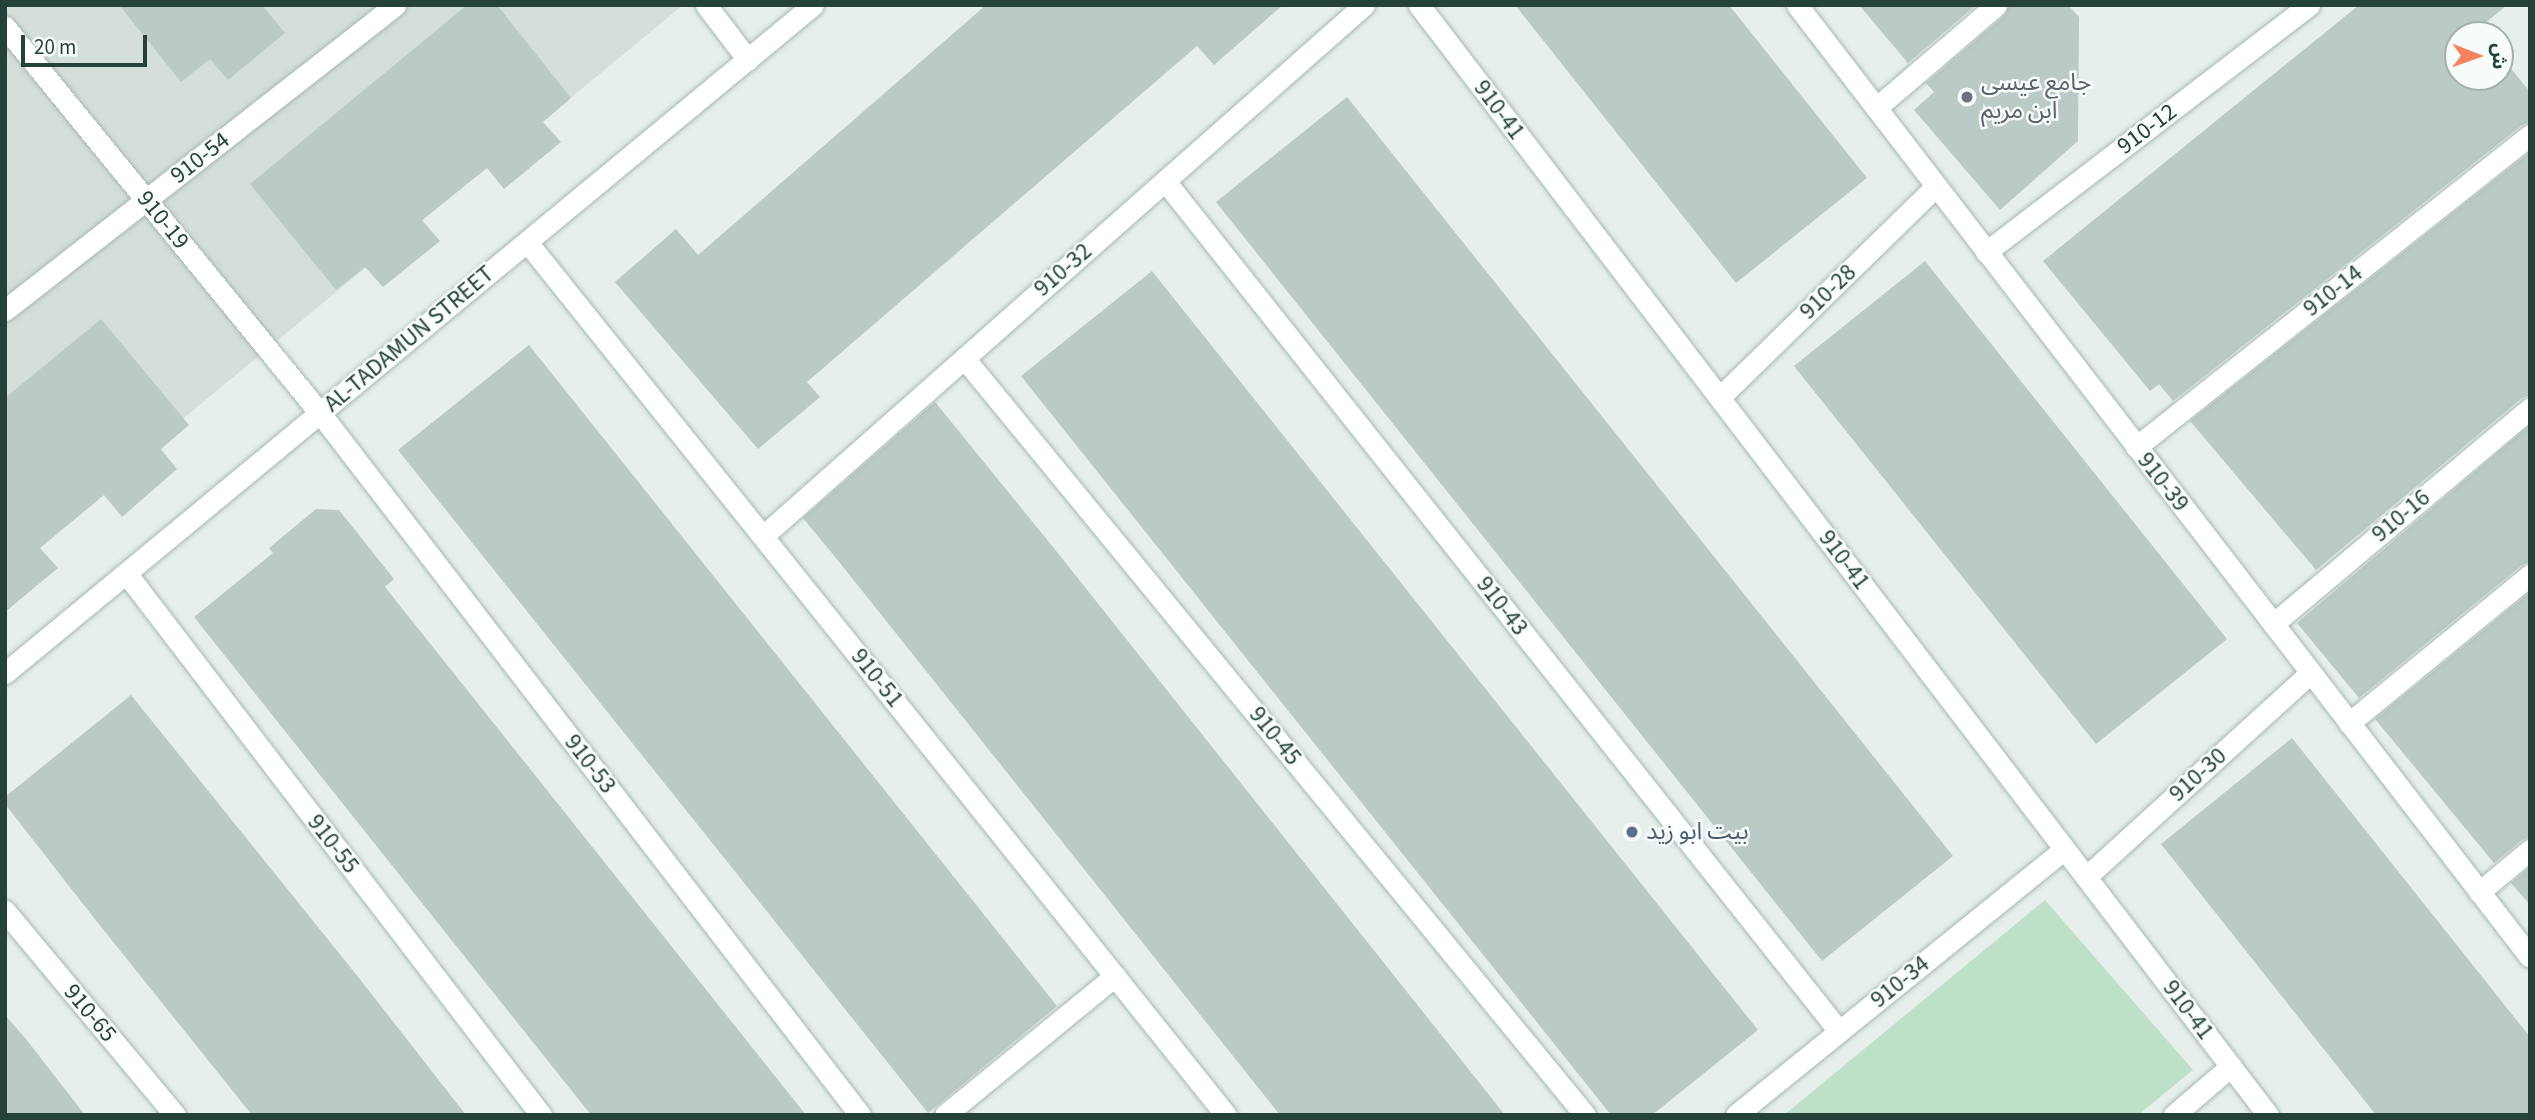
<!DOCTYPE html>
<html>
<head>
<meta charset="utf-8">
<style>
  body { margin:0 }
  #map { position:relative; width:2535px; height:1120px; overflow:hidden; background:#e6efeb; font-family:"Source Sans 3","Noto Sans Arabic",sans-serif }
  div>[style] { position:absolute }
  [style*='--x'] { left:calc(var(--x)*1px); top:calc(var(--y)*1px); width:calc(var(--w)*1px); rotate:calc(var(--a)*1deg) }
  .built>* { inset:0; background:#d4dfda }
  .green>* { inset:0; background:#bfe0c8 }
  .building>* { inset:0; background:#bbcac4 }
  .roads { filter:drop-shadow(0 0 2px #a8b8b2) drop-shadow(0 0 2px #a8b8b2) }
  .minor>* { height:21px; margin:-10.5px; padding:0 10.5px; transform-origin:10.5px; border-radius:10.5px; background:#fff }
  .dots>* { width:19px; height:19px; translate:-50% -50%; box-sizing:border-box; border:4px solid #f7fbf9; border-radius:50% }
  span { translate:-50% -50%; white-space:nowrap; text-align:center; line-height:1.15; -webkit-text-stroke:5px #f7fbf9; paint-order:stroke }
  .worship-label { font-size:24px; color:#5b616d }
  .left { translate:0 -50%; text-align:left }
  .street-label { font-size:24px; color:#24423a }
  .service-label { font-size:24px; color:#4e5e75 }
  .frame { position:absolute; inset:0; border:7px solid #24423a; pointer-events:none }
  .north { position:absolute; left:2444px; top:21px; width:70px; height:70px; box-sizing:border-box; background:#f7fbf9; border:2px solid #a3b1ad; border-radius:50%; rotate:91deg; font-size:19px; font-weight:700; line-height:28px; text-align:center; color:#24423a }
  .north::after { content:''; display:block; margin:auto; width:24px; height:32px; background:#f4845f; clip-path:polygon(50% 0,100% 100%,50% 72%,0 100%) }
  .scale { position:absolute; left:21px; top:35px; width:126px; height:32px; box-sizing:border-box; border:4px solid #24423a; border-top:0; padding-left:9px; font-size:21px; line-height:24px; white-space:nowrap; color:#24423a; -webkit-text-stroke:5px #f7fbf9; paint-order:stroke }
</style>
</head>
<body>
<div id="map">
  <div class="built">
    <i style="clip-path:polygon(5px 5px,683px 5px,5px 566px)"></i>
  </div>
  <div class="green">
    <i style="clip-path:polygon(2045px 900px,2193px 1070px,2138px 1115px,1784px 1115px)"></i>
  </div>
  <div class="building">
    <i style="clip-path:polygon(119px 5px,262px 5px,285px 33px,228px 80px,210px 59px,181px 82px)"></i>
    <i style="clip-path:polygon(467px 5px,497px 5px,571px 98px,543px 122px,561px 142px,504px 189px,487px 168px,422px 220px,440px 241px,383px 287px,365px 267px,336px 290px,250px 184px)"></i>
    <i style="clip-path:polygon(986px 5px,1283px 5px,1214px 65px,1197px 46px,807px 382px,820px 397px,758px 449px,615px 282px,676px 229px,698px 255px)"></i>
    <i style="clip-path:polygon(1515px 5px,1729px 5px,1867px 178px,1736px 283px)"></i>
    <i style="clip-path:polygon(1859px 5px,1976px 5px,1908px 63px)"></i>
    <i style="clip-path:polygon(2009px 5px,2068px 5px,2079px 17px,2078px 141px,2000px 210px,1914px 110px,1934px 92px,1926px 83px,2005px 15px)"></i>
    <i style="clip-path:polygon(2359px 5px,2507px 5px,2478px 29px,2483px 35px,2458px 35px,2458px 77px,2500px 77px,2500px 55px,2530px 92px,2530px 122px,2522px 125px,2173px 401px,2159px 384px,2150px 391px,2043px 261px)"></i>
    <i style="clip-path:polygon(1347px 97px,1953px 856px,1822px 961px,1216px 202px)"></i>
    <i style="clip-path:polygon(2530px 152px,2530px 395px,2522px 398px,2316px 570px,2190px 421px)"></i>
    <i style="clip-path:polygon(1925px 261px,2227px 639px,2096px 744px,1794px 366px)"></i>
    <i style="clip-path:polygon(1152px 271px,1758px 1030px,1652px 1115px,1611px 1115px,1021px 376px)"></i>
    <i style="clip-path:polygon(101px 319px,189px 425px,161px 449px,177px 469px,122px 517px,104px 495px,40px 548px,58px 568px,5px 612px,5px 398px)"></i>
    <i style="clip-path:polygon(529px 345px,1057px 1006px,928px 1113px,398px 450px)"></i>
    <i style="clip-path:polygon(935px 402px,1053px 547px,1505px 1115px,1280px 1115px,836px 558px,803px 518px)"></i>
    <i style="clip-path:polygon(2530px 425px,2530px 562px,2522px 565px,2359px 698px,2297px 623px)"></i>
    <i style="clip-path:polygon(316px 509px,339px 510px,394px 579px,385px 587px,806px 1115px,591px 1115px,194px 617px,273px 553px,269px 548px)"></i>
    <i style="clip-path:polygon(2530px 592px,2530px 837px,2522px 840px,2494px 863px,2375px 719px)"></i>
    <i style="clip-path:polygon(131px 695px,359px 978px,466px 1115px,252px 1115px,94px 918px,5px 804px,5px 797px)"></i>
    <i style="clip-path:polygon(2292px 738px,2530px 1037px,2530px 1115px,2376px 1115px,2161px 844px)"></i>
    <i style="clip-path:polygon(2530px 867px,2530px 905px,2511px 883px)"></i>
    <i style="clip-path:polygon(5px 1015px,26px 1039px,85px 1115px,5px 1115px)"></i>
  </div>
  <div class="roads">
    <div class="minor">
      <i style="--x:706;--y:5;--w:69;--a:52.6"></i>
      <i style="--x:1419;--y:5;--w:1397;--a:52.59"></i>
      <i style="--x:1797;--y:5;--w:1201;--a:52.41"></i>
      <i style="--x:5;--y:27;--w:498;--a:50.8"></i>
      <i style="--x:320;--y:413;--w:886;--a:52.43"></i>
      <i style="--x:1876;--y:108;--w:158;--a:-40.6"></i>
      <i style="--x:1165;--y:181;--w:1085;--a:51.59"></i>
      <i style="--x:527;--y:242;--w:1118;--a:51.32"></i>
      <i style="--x:1986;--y:252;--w:407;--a:-37.4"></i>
      <i style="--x:5;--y:310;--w:495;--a:-38"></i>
      <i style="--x:964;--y:358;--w:979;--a:50.64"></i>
      <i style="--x:1720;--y:397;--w:302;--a:-44.3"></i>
      <i style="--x:2136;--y:447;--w:503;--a:-38.37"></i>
      <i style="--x:763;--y:536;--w:802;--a:-41.46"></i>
      <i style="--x:126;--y:573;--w:683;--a:52.56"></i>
      <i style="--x:2273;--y:624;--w:336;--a:-40"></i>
      <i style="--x:5;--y:673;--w:1048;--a:-39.58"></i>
      <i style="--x:2349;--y:723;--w:234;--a:-39.3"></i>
      <i style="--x:2086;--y:877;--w:303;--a:-42.3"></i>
      <i style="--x:2479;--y:892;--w:66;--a:-39.5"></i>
      <i style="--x:5;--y:911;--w:266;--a:50.2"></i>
      <i style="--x:945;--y:1115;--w:220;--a:-39.3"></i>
      <i style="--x:1736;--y:1115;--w:422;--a:-39"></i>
      <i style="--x:2174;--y:1115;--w:75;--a:-40.7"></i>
    </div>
  </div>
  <div class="dots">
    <i style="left:1967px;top:97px;background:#6b7280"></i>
    <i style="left:1632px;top:832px;background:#5c6f8a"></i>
  </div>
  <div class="worship-label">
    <span class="left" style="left:1981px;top:97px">جامع عيسى<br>ابن مريم</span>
  </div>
  <div class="street-label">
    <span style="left:1499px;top:110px;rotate:53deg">910-41</span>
    <span style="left:2147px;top:129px;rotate:-37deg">910-12</span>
    <span style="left:200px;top:158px;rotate:-38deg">910-54</span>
    <span style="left:163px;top:220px;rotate:51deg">910-19</span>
    <span style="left:1063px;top:270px;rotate:-41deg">910-32</span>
    <span style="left:2333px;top:291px;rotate:-38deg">910-14</span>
    <span style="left:1828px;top:292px;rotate:-44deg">910-28</span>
    <span style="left:409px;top:339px;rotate:-40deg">AL-TADAMUN STREET</span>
    <span style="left:2163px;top:482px;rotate:52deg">910-39</span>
    <span style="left:2401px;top:516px;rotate:-40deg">910-16</span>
    <span style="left:1844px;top:560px;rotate:53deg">910-41</span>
    <span style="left:1502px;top:606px;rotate:52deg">910-43</span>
    <span style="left:877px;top:678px;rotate:51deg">910-51</span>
    <span style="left:1275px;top:736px;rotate:51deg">910-45</span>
    <span style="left:590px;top:764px;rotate:52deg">910-53</span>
    <span style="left:2198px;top:775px;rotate:-42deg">910-30</span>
    <span style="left:333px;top:844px;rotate:52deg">910-55</span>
    <span style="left:1900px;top:982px;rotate:-39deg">910-34</span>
    <span style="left:2188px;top:1010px;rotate:53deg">910-41</span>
    <span style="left:90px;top:1013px;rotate:50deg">910-65</span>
  </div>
  <div class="service-label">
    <span class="left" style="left:1646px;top:832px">بيت ابو زيد</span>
  </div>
  <div class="frame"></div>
  <div class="north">ش</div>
  <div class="scale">20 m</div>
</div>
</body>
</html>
